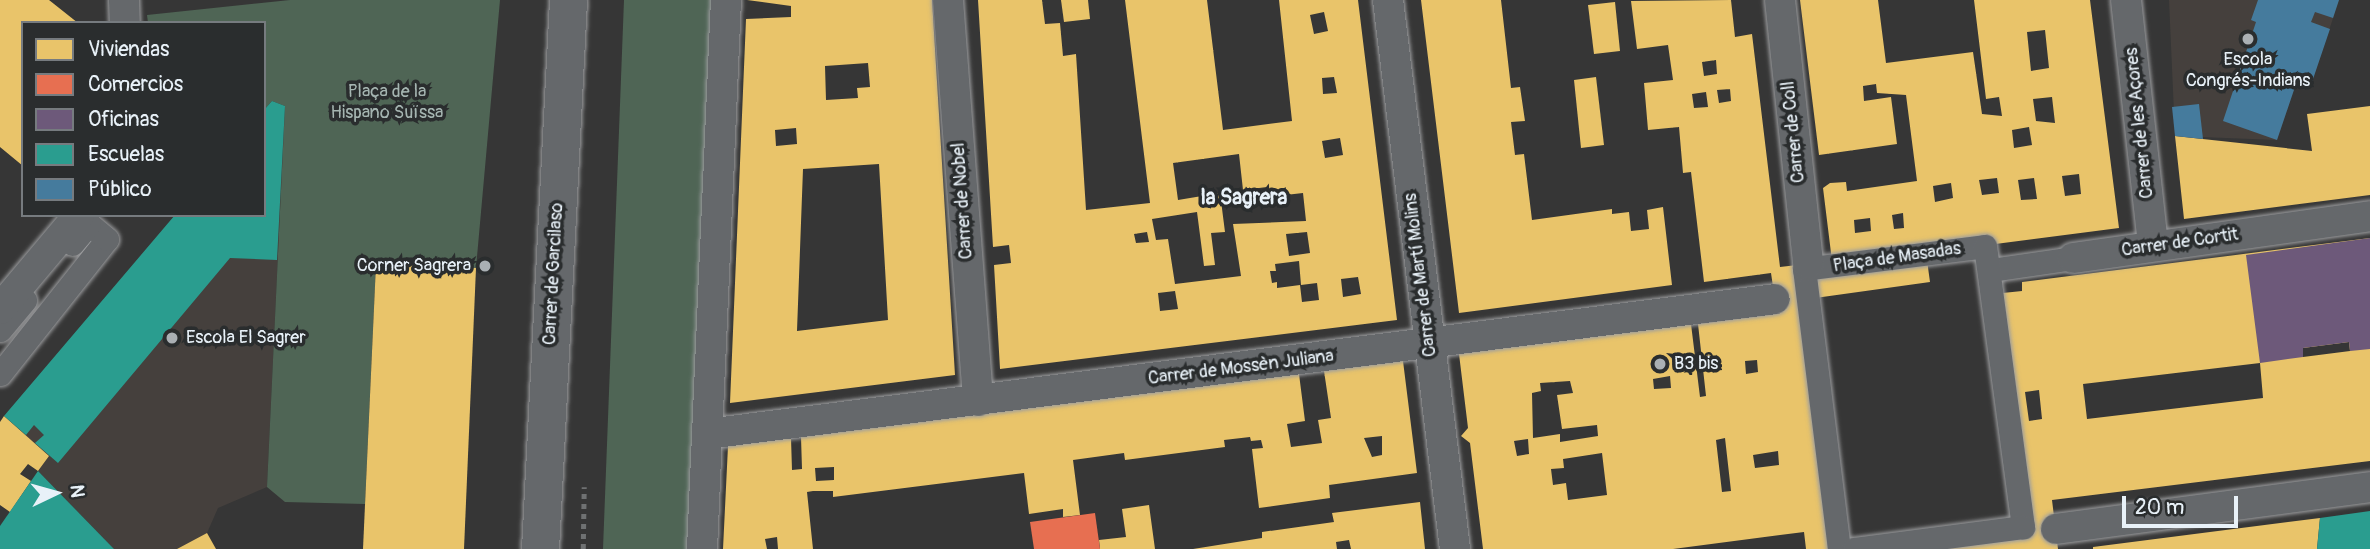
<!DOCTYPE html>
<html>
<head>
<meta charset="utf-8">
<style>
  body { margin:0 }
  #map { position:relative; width:2370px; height:549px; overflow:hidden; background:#363636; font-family:Pangolin,sans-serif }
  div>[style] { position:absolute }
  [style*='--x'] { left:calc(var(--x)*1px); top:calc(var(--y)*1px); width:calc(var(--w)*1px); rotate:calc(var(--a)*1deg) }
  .built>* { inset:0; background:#45403d }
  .green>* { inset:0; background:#4f6555 }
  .homes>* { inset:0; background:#e9c46a }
  .shops>* { inset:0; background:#e76f51 }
  .offices>* { inset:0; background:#6d597a }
  .schools>* { inset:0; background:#2a9d8f }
  .public>* { inset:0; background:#457b9d }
  .path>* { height:4.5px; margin-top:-2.25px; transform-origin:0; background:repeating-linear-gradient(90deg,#6f7172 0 5px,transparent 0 10px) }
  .roads { filter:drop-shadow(0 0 2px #9b9c9e) drop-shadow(0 0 2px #9b9c9e) }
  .pedestrian>* { height:23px; margin:-11.5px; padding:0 11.5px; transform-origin:11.5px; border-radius:11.5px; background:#65686b }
  .minor>* { height:30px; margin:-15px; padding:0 15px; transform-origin:15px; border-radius:15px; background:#65686b }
  .tertiary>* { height:37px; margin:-18.5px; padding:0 18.5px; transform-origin:18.5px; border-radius:18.5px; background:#65686b }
  .dots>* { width:19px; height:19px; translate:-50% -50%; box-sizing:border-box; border:4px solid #2a2d2e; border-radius:50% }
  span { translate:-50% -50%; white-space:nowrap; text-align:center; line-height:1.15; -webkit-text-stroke:7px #2a2d2e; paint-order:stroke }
  .poi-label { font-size:18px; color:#e8f1f8 }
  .right { translate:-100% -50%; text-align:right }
  .left { translate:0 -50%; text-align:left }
  .park-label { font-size:18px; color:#a5b5b1 }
  .street-label { font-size:18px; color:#e8f1f8 }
  .quarter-label { font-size:21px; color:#e8f1f8; font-weight:700 }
  .legend { position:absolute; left:21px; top:21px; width:245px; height:196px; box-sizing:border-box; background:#2a2d2e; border:2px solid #767b7f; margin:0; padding:9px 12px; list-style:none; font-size:21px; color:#e8f1f8 }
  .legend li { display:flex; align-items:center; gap:14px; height:35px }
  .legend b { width:35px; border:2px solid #767b7f }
  .north { position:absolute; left:21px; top:458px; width:70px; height:70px; -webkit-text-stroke:5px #2a2d2e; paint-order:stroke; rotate:85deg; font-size:19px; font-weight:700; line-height:28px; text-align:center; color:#e8f1f8 }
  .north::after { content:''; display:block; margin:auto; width:24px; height:32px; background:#e8f1f8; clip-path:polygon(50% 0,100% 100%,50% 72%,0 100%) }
  .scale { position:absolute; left:2122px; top:496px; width:116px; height:32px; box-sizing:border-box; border:4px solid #e8f1f8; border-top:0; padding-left:9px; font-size:21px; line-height:24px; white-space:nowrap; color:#e8f1f8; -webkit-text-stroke:5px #2a2d2e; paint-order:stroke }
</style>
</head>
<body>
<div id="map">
  <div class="built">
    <i style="clip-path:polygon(2169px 0,2339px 0,2312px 82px,2298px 78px,2277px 140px,2175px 136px)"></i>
    <i style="clip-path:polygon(272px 101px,285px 106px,267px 487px,218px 508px,207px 533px,177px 549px,114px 549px,38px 471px,49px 456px,4px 416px,175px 215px,264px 215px,264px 110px)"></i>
  </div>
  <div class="green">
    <i style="clip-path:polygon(290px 0,500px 0,476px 268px,376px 264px,365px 504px,285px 502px,267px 487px,285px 106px,272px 101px,264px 110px,264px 23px,148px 23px,147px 15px)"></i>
    <i style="clip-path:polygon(624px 0,717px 0,692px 549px,603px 549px)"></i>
  </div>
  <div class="homes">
    <i style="clip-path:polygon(0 0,49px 0,78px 23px,23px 23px,23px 166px,0 147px)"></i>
    <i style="clip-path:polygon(evenodd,747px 0,932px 0,955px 375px,730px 403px,746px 19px,791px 17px,791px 6px,747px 0,868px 63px,870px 87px,857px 88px,858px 98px,826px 100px,825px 66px,868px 63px,747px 0,796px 128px,797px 144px,776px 146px,775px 130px,796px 128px,747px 0,879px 164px,888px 320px,797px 331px,803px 169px,879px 164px)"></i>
    <i style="clip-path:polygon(evenodd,978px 0,1042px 0,1045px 24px,1060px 23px,1063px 56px,1076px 54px,1086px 210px,1150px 203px,1125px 0,1207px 0,1223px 130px,1292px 121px,1279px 0,1358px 0,1397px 320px,1000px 369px,994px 265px,1011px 263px,1009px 245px,993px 247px,978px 0,1324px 12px,1328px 31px,1314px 34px,1310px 15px,1324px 12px,978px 0,1334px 77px,1337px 93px,1323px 94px,1322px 78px,1334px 77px,978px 0,1340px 138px,1343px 155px,1325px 158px,1322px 141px,1340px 138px,978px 0,1239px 154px,1243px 190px,1267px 187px,1268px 197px,1303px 193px,1306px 221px,1233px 224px,1241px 276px,1175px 284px,1168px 239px,1156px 240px,1152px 219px,1197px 212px,1204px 266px,1215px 265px,1211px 233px,1225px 232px,1220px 193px,1178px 200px,1173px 163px,1239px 154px,978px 0,1147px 232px,1149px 242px,1136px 243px,1134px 234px,1147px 232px,978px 0,1307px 232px,1310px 253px,1289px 256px,1286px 234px,1307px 232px,978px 0,1299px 261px,1301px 285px,1317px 283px,1319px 300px,1302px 302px,1300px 285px,1277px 288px,1277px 282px,1272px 283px,1270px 271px,1276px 271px,1275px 264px,1299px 261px,978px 0,1358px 277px,1361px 294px,1343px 297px,1341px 279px,1358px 277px,978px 0,1175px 291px,1178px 309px,1160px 311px,1158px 293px,1175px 291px)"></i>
    <i style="clip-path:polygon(1061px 0,1088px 0,1090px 19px,1064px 22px)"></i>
    <i style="clip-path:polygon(1421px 0,1501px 0,1511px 88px,1520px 87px,1525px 121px,1511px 122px,1515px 155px,1524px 154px,1532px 220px,1612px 209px,1612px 214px,1629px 212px,1631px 231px,1649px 229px,1647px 210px,1663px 207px,1672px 285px,1459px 313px)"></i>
    <i style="clip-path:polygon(evenodd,1731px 0,1735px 37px,1752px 34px,1780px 267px,1832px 261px,1823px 188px,1830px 183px,1846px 182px,1847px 191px,1917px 181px,1906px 95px,1877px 93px,1876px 84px,1863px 86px,1864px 101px,1891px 97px,1897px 144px,1819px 155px,1800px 0,1878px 0,1886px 63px,1973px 52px,1982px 114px,2002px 116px,1999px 97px,1986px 99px,1974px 0,2090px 0,2119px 228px,1926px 253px,1930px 282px,1808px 299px,1839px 549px,1806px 549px,1804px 532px,1673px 549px,1483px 549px,1470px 443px,1461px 436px,1468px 428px,1459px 354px,1691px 324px,1700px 397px,1706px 396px,1698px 324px,1777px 314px,1771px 273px,1704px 282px,1691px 172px,1683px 173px,1679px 127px,1648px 130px,1644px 83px,1673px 80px,1668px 45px,1637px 49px,1631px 1px,1731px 0,2045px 30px,2049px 68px,2031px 71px,2027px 32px,2045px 30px,1731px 0,1716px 60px,1717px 74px,1704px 76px,1702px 62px,1716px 60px,1731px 0,1730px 89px,1731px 101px,1719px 103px,1717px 90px,1730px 89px,1731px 0,1706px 92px,1708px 107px,1694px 108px,1692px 94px,1706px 92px,1731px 0,2052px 97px,2055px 123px,2036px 121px,2033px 99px,2052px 97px,1731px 0,2029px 127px,2032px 145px,2014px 148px,2012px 130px,2029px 127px,1731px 0,2079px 174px,2081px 194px,2065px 196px,2062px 176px,2079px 174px,1731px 0,1997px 178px,1999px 193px,1982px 195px,1979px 180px,1997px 178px,1731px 0,2034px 178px,2037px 199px,2021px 200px,2018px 180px,2034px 178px,1731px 0,1951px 183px,1953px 198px,1935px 202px,1933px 186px,1951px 183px,1731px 0,1903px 213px,1904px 228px,1894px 229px,1892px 215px,1903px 213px,1731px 0,1870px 218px,1871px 231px,1855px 233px,1854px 220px,1870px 218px,1731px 0,1757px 360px,1758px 372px,1746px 374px,1745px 361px,1757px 360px,1731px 0,1670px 376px,1671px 388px,1654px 389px,1653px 379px,1670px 376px,1731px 0,1570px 381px,1573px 393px,1557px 395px,1562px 429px,1597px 425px,1598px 436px,1560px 442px,1560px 434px,1533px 438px,1532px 393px,1541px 391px,1540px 383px,1570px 381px,1731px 0,1725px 438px,1731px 491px,1722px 492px,1716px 440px,1725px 438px,1731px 0,1528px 439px,1529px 454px,1517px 456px,1514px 441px,1528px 439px,1731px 0,1778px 451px,1779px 465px,1755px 468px,1753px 455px,1778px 451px,1731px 0,1602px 453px,1607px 495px,1568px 500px,1566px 483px,1553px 485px,1551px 469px,1564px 468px,1563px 459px,1602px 453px)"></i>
    <i style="clip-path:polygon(1615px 2px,1620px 51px,1594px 54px,1588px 5px)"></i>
    <i style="clip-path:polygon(1596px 77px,1604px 145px,1581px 148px,1574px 80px)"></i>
    <i style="clip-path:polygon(2370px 106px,2370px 195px,2184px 219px,2175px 136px,2312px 151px,2307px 114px)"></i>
    <i style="clip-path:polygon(evenodd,2370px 238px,2370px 461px,2052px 500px,2058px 549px,1867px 549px,2023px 527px,1993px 294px,2022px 291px,2022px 282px,2370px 238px,2349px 342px,2350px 351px,2303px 357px,2303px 348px,2349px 342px,2370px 238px,2260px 363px,2263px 398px,2087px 419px,2083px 384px,2260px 363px,2370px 238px,2039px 390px,2042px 419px,2029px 421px,2025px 392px,2039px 390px)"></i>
    <i style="clip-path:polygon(376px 264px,476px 268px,464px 549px,363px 549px)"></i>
    <i style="clip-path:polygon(evenodd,1403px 361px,1417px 473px,1329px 485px,1330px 498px,1259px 508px,1252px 449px,1263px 448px,1261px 440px,1251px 441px,1250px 437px,1224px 440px,1225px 447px,1125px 460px,1124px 453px,1073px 460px,1080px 515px,1063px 517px,1063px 509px,1029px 514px,1024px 473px,833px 497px,833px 491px,813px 491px,807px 492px,813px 549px,778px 549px,777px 537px,765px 539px,767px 549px,723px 549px,728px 446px,791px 438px,792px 470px,802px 469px,801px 437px,1299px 374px,1305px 421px,1287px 424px,1291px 447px,1322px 443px,1318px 420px,1331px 418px,1324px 371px,1403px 361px,1382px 436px,1382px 455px,1372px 457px,1364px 438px,1382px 436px,1403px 361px,834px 467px,834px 480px,816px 481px,815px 468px,834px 467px)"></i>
    <i style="clip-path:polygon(4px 416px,49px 456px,38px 471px,28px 464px,20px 474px,31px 481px,10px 512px,0 505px,0 422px)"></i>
    <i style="clip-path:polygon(1420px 502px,1425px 549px,1351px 549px,1349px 540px,1336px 542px,1337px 549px,1193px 549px,1262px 538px,1262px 532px,1334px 522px,1332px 513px)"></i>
    <i style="clip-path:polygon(1149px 505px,1155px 549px,1100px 549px,1099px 540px,1126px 537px,1122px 509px)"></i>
    <i style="clip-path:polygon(2320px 518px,2317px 549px,2093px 549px,2093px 547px)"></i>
    <i style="clip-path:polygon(207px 533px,216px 549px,177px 549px)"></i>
  </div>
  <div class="shops">
    <i style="clip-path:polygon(1095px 513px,1100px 549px,1034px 549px,1030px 522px)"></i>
  </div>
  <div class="offices">
    <i style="clip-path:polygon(2370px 238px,2370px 349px,2350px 351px,2349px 342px,2303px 348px,2303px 357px,2260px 363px,2246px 255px)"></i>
  </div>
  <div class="schools">
    <i style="clip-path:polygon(272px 101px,285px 106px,277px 260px,230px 258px,58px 463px,35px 443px,44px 435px,34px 425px,26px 435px,4px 416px,175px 215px,264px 215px,264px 110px)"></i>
    <i style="clip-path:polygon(38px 471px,114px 549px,0 549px,0 526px)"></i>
    <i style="clip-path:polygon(2370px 511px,2370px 549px,2317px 549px,2320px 518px)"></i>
  </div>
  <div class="public">
    <i style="clip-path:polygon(2258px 0,2339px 0,2333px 18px,2315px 12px,2311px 22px,2330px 29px,2312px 82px,2298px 78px,2277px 140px,2223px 121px,2256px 22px,2251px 20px)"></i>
    <i style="clip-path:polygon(2199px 104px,2203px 139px,2175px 136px,2172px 107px)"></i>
  </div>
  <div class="path">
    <i style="--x:583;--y:549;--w:62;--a:-89.1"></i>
  </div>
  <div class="roads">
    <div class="pedestrian">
      <i style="--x:1991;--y:270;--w:83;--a:-8.3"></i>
      <i style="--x:0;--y:330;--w:39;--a:-50"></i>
      <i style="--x:0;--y:374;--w:172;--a:-51.6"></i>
      <i style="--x:107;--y:239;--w:23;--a:-140"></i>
      <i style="--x:89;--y:224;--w:26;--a:130"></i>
      <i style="--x:1839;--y:549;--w:282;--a:-97.1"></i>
      <i style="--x:1804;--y:269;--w:182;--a:-7.2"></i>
      <i style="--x:1985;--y:246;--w:284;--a:82.3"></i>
      <i style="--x:2023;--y:527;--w:170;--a:172.6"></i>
    </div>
    <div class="minor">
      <i style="--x:124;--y:0;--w:23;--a:88"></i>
      <i style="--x:948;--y:0;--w:402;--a:85.7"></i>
      <i style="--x:1388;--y:0;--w:553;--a:83.04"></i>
      <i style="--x:1780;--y:0;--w:265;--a:83.9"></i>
      <i style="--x:2126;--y:0;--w:247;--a:83.7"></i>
      <i style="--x:2073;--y:258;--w:300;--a:-8"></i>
      <i style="--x:0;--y:309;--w:123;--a:-50"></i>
      <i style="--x:707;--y:434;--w:1076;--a:-7.2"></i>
      <i style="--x:2056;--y:529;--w:317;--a:-7.6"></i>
      <i style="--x:702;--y:549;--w:550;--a:-87.5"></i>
    </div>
    <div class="tertiary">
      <i style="--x:540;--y:549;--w:550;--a:-87.08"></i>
    </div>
  </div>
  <div class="dots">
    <i style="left:2248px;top:39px;background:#aab0b4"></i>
    <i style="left:485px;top:266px;background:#aab0b4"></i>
    <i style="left:172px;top:338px;background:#aab0b4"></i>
    <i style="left:1660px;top:364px;background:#aab0b4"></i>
  </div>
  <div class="poi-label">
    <span style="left:2248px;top:71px">Escola<br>Congrés-Indians</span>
    <span class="right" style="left:471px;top:266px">Corner Sagrera</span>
    <span class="left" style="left:186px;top:338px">Escola El Sagrer</span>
    <span class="left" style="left:1674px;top:364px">B3 bis</span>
  </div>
  <div class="park-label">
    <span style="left:387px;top:103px">Plaça de la<br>Hispano Suïssa</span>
  </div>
  <div class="street-label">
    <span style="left:2140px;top:123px;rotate:-96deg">Carrer de les Açores</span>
    <span style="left:1794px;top:132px;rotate:-96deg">Carrer de Coll</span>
    <span style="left:963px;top:201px;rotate:-94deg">Carrer de Nobel</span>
    <span style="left:2180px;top:243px;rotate:-8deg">Carrer de Cortit</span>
    <span style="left:1897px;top:258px;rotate:-8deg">Plaça de Masadas</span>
    <span style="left:554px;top:274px;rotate:-87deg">Carrer de Garcilaso</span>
    <span style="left:1421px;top:275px;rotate:-97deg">Carrer de Martí Molins</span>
    <span style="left:1241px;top:368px;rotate:-7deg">Carrer de Mossèn Juliana</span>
  </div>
  <div class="quarter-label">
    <span style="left:1244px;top:198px">la Sagrera</span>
  </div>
  <ul class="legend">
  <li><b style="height:19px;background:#e9c46a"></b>Viviendas</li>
  <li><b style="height:19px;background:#e76f51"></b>Comercios</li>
  <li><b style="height:19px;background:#6d597a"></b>Oficinas</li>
  <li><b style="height:19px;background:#2a9d8f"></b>Escuelas</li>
  <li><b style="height:19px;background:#457b9d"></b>Público</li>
  </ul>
  <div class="north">N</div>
  <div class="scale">20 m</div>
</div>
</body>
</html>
